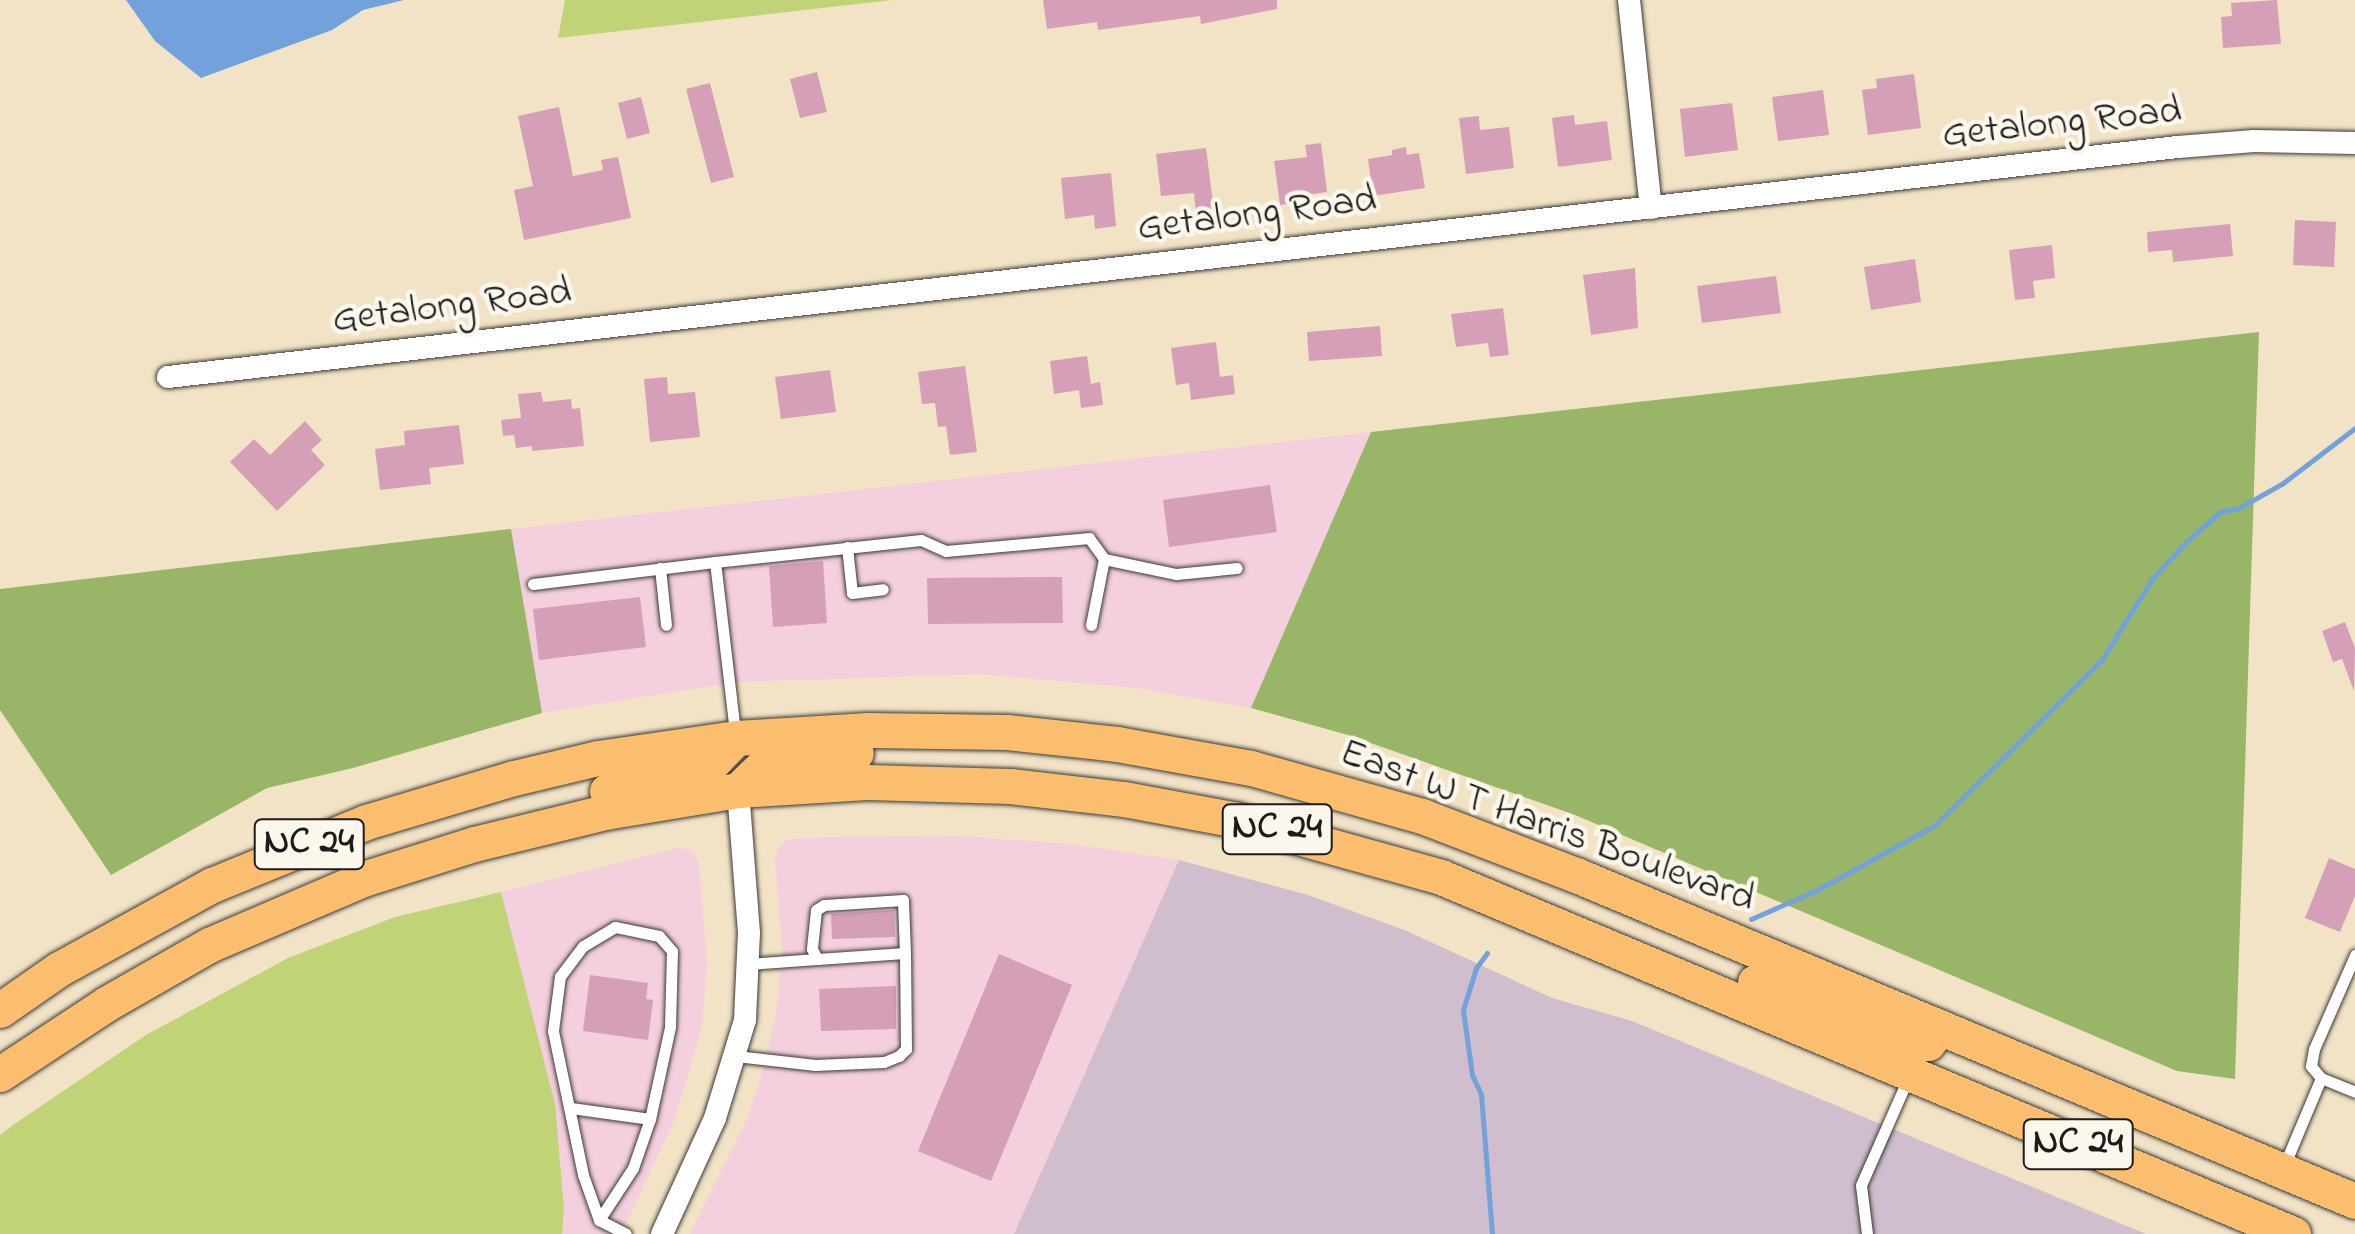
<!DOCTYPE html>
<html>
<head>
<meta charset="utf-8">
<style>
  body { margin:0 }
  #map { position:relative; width:2355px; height:1234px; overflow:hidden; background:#f2e3c7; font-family:"Indie Flower",sans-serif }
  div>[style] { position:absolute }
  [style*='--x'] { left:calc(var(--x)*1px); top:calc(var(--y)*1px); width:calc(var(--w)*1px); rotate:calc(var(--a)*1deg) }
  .built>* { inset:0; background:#f4cfdd }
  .industrial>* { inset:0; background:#d0bdcd }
  .green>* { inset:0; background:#c0d377 }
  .forest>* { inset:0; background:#98b568 }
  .water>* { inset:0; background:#72a1dc }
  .stream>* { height:5px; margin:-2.5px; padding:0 2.5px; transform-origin:2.5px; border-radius:2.5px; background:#72a1dc }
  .building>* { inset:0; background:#d59fb7 }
  .roads { filter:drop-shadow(0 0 2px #3c3a36) drop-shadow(0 0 2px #3c3a36) }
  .service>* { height:11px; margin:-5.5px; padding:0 5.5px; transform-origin:5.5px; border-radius:5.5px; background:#fff }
  .minor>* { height:22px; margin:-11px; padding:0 11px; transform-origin:11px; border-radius:11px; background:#fff }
  .primary>* { height:35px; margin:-17.5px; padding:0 17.5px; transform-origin:17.5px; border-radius:17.5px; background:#fbbd6e }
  span { translate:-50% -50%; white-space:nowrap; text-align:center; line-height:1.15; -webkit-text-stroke:9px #fbf7ec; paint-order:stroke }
  .shield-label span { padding:2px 8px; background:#fbf7ec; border:2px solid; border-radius:8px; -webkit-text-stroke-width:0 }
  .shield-label { font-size:38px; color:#1c1c1c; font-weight:700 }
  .street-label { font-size:40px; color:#1c1c1c }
</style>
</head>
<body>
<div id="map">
  <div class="built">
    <i style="clip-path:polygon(1371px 432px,1251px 708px,1137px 688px,980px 674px,737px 682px,542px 713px,511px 529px)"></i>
    <i style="clip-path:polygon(961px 836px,1071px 844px,1179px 860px,1014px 1234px,690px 1234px,747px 1119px,765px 1064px,777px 1008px,782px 950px,775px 858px,779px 846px,790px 839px,833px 837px)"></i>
    <i style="clip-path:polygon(679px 848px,692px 851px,699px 863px,707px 963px,702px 1026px,675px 1119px,621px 1234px,562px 1234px,564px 1210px,501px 892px)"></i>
  </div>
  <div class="industrial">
    <i style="clip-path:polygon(1179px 860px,1308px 895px,1407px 931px,1552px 998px,1632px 1021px,2146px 1234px,1014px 1234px)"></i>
  </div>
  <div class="green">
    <i style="clip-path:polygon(565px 0,893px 0,558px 38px)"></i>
    <i style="clip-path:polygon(501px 892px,555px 1104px,564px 1210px,562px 1234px,0 1234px,0 1135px,13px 1125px,146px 1035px,288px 958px,395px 917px)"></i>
  </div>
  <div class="forest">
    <i style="clip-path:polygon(2259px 332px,2235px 1079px,2177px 1071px,1575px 815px,1348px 735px,1251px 708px,1371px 432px)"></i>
    <i style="clip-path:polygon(511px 529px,542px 713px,353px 768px,267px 788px,111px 875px,0 710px,0 589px)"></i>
  </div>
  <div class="water">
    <i style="clip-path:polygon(126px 0,404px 0,363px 10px,332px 30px,201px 78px,155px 41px)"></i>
  </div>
  <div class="stream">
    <i style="--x:1751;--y:919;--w:72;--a:-23.7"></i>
    <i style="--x:1817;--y:890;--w:135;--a:-28.8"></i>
    <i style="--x:1935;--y:825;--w:233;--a:-44.7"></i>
    <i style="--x:2101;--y:661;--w:97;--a:-58.1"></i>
    <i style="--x:2152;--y:579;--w:50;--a:-47.4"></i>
    <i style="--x:2186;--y:542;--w:45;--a:-41.4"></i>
    <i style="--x:2220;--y:512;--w:19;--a:-12"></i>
    <i style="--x:2239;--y:508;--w:51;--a:-29.6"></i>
    <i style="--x:2283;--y:483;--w:91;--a:-37.4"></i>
    <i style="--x:1487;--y:953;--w:19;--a:126"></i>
    <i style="--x:1476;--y:968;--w:44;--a:107.2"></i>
    <i style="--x:1463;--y:1010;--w:66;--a:82.1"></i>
    <i style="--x:1472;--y:1075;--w:21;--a:65"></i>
    <i style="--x:1481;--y:1094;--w:140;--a:85.5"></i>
  </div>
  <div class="building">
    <i style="clip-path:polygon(1043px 0,1277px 0,1277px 9px,1201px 24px,1200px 16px,1098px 30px,1097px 22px,1047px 29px)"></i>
    <i style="clip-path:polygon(2277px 0,2281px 44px,2223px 48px,2221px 17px,2232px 16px,2231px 3px)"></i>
    <i style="clip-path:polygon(817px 72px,827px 112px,800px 118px,790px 79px)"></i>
    <i style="clip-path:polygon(1914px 74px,1921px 128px,1868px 135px,1862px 90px,1877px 88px,1876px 79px)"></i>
    <i style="clip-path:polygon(710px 83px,734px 177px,711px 183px,686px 89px)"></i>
    <i style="clip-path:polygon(1823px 90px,1829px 135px,1778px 141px,1772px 97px)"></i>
    <i style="clip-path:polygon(641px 97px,650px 133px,627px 139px,618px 103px)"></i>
    <i style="clip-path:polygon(1732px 103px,1738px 150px,1685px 157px,1680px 109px)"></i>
    <i style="clip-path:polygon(559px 107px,573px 176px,603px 170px,601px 160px,618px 157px,631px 218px,524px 240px,514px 190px,533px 186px,518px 116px)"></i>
    <i style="clip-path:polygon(1574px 115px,1575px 125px,1607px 121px,1612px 160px,1558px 167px,1552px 118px)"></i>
    <i style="clip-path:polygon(1479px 116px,1480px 130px,1509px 127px,1514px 168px,1466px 174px,1459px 118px)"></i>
    <i style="clip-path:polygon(1321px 143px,1327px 192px,1298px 196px,1299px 203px,1280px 205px,1274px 161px,1307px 157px,1305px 145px)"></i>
    <i style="clip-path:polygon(1406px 147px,1407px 155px,1419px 153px,1425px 188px,1373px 196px,1368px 159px,1392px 155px,1392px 150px)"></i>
    <i style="clip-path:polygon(1206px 148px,1214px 211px,1196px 213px,1194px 193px,1161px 196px,1156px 154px)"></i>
    <i style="clip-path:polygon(1111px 173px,1116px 226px,1095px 229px,1094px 215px,1065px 219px,1061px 178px)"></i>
    <i style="clip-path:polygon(2295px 220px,2336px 222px,2334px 267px,2293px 265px)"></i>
    <i style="clip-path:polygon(2230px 224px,2233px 256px,2173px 262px,2172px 250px,2148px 252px,2147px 232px)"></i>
    <i style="clip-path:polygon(2052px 245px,2055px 278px,2033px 281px,2035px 298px,2015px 300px,2009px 250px)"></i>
    <i style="clip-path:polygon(1915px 259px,1921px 302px,1871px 310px,1864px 267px)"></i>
    <i style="clip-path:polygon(1635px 268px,1638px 328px,1591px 335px,1583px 275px)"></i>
    <i style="clip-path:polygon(1776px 276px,1781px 313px,1702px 323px,1697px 286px)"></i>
    <i style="clip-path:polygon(1503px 308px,1509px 355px,1490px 357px,1488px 343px,1456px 347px,1451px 314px)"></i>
    <i style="clip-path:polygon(1380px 326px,1382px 356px,1309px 361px,1307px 332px)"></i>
    <i style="clip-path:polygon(1216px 342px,1220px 377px,1233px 375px,1235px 394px,1191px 400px,1189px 383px,1176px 385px,1171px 348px)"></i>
    <i style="clip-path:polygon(1087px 356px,1091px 384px,1100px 382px,1103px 405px,1081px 408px,1079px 390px,1054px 394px,1050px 361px)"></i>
    <i style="clip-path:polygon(965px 366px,977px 452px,950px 455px,946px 426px,938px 427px,935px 403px,922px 404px,918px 372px)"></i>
    <i style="clip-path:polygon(830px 370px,836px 412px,781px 419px,775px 377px)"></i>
    <i style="clip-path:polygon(667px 377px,668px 394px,695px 392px,700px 437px,650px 442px,644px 379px)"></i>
    <i style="clip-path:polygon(541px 392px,543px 402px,571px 399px,572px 409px,580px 408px,584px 446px,532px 451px,532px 446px,516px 448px,514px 435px,503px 436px,501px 420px,521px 418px,518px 394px)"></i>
    <i style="clip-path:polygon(305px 421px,322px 440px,311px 450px,325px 465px,277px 511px,230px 462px,254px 439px,270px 455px)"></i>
    <i style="clip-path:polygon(459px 425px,464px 464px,429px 468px,431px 484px,380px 490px,375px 449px,405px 445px,404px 431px)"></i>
    <i style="clip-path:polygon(1270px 485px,1277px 532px,1169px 547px,1163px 500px)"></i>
    <i style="clip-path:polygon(823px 561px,827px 623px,773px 627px,769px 566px)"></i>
    <i style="clip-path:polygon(1062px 577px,1063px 623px,928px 624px,927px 578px)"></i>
    <i style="clip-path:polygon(640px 597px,646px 647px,539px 660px,533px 609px)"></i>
    <i style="clip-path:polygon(2345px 622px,2355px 648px,2354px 691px,2342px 659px,2333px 662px,2322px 631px)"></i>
    <i style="clip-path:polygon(2329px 858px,2355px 869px,2355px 896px,2340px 932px,2305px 918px)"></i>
    <i style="clip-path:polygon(894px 910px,895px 937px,832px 939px,831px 914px)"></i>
    <i style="clip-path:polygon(999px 954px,1072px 985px,991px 1181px,918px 1151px)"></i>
    <i style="clip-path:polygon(590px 975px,648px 983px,646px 999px,653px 1000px,648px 1040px,583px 1031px)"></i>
    <i style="clip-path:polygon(896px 986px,896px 1029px,821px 1031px,819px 989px)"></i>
  </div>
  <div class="roads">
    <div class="service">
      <i style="--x:847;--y:547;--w:46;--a:83.8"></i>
      <i style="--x:852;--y:593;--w:31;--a:-7"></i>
      <i style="--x:660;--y:568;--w:57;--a:84"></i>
      <i style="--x:533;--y:584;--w:183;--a:-6.9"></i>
      <i style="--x:1091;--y:625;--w:67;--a:-78.9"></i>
      <i style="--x:735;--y:732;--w:171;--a:-96.7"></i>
      <i style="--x:715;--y:562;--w:207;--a:-6.1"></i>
      <i style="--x:921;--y:540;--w:27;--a:24"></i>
      <i style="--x:946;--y:551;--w:144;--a:-5.2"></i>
      <i style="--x:1089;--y:538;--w:26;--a:54"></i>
      <i style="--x:1104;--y:559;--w:74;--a:11.8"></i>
      <i style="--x:1176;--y:574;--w:61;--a:-5.6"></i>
      <i style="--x:748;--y:964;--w:69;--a:-4.1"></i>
      <i style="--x:817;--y:959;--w:88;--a:-3.9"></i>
      <i style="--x:905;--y:953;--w:53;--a:-92.2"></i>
      <i style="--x:903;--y:900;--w:79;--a:176.4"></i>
      <i style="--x:824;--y:905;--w:9;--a:148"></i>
      <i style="--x:816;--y:910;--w:39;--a:96"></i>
      <i style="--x:812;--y:949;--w:11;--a:63"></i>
      <i style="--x:736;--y:1056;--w:80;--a:6.5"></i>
      <i style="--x:815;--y:1065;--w:69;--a:-2.5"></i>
      <i style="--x:884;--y:1062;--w:16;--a:-22"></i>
      <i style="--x:899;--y:1056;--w:10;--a:-45"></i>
      <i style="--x:906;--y:1049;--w:96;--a:-90.6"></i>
      <i style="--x:2321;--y:1078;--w:37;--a:22"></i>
      <i style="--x:571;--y:1108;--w:80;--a:7.9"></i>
      <i style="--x:2284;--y:1166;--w:95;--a:-67.2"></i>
      <i style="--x:2321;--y:1078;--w:16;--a:-130"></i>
      <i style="--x:2311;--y:1066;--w:17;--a:-80"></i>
      <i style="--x:2314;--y:1049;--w:103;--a:-66.4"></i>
      <i style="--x:599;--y:1220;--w:62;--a:-56.8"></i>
      <i style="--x:633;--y:1168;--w:52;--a:-70.9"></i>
      <i style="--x:650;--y:1119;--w:94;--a:-77.7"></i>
      <i style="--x:670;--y:1027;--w:76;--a:-88.5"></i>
      <i style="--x:672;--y:951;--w:20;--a:-131"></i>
      <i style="--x:659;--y:936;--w:45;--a:-168.4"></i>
      <i style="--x:615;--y:927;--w:37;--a:149"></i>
      <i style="--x:583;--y:946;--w:38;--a:127"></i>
      <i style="--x:560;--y:976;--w:55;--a:97.3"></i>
      <i style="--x:553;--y:1031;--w:147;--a:78.2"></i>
      <i style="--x:583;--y:1175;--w:48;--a:70.4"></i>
      <i style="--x:599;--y:1220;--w:30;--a:27"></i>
      <i style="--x:1867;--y:1234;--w:49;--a:-97"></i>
      <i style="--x:1861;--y:1185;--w:119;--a:-66.2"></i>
    </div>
    <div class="minor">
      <i style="--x:1629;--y:0;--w:209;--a:84"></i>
      <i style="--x:168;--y:377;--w:2023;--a:-6.53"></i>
      <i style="--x:2178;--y:147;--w:76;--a:-4.5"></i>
      <i style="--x:2254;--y:141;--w:101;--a:1.1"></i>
      <i style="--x:662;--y:1234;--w:128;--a:-65.4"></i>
      <i style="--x:715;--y:1118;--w:102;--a:-73"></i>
      <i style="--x:745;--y:1020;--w:87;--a:-87.4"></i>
      <i style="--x:749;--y:933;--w:143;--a:-94.4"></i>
    </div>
    <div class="primary">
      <i style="--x:738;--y:790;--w:33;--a:-44"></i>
      <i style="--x:762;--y:767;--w:23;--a:-20"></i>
      <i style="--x:784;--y:759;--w:72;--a:-4.8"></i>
      <i style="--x:607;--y:791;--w:106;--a:-14.2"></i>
      <i style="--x:710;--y:765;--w:37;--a:-46"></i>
      <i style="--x:1755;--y:982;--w:166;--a:21.9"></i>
      <i style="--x:1909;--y:1044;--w:19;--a:-3"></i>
      <i style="--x:1928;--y:1043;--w:20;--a:-53"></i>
      <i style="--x:0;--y:1010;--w:72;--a:-34.8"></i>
      <i style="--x:59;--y:969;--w:175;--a:-28.8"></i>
      <i style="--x:212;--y:885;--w:166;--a:-22.2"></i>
      <i style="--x:366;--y:822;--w:154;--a:-16.6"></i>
      <i style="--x:514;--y:778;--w:86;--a:-13.4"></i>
      <i style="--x:598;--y:758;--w:139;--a:-8.2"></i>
      <i style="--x:736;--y:738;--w:132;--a:-3.5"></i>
      <i style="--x:868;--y:730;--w:139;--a:0.8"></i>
      <i style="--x:1007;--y:732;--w:111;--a:6.2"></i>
      <i style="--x:1117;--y:744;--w:136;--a:10.2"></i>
      <i style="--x:1251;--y:768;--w:178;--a:15.7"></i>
      <i style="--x:1422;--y:816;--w:165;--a:21"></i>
      <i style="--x:1576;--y:875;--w:844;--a:22.71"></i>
      <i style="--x:0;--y:1074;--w:127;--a:-33.4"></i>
      <i style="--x:106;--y:1004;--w:119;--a:-29.8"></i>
      <i style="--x:209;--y:945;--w:168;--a:-23.2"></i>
      <i style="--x:363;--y:879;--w:116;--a:-17.5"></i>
      <i style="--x:474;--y:844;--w:135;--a:-13.7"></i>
      <i style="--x:605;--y:812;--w:135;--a:-9.4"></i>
      <i style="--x:738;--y:790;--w:129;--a:-3.5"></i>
      <i style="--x:867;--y:782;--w:143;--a:1.6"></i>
      <i style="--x:1010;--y:786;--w:115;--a:6.5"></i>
      <i style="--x:1124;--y:799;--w:115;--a:10.5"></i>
      <i style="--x:1237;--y:820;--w:212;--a:15.6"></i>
      <i style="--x:1441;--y:877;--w:924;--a:22.73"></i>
    </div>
  </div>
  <div class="shield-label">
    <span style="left:1277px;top:829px">NC 24</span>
    <span style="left:309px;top:844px">NC 24</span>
    <span style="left:2078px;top:1144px">NC 24</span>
  </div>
  <div class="street-label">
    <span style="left:2062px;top:124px;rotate:-6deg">Getalong Road</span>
    <span style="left:1257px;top:215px;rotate:-7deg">Getalong Road</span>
    <span style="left:452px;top:307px;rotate:-7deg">Getalong Road</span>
    <span style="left:1547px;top:827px;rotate:20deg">East W T Harris Boulevard</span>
  </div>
</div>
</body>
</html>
